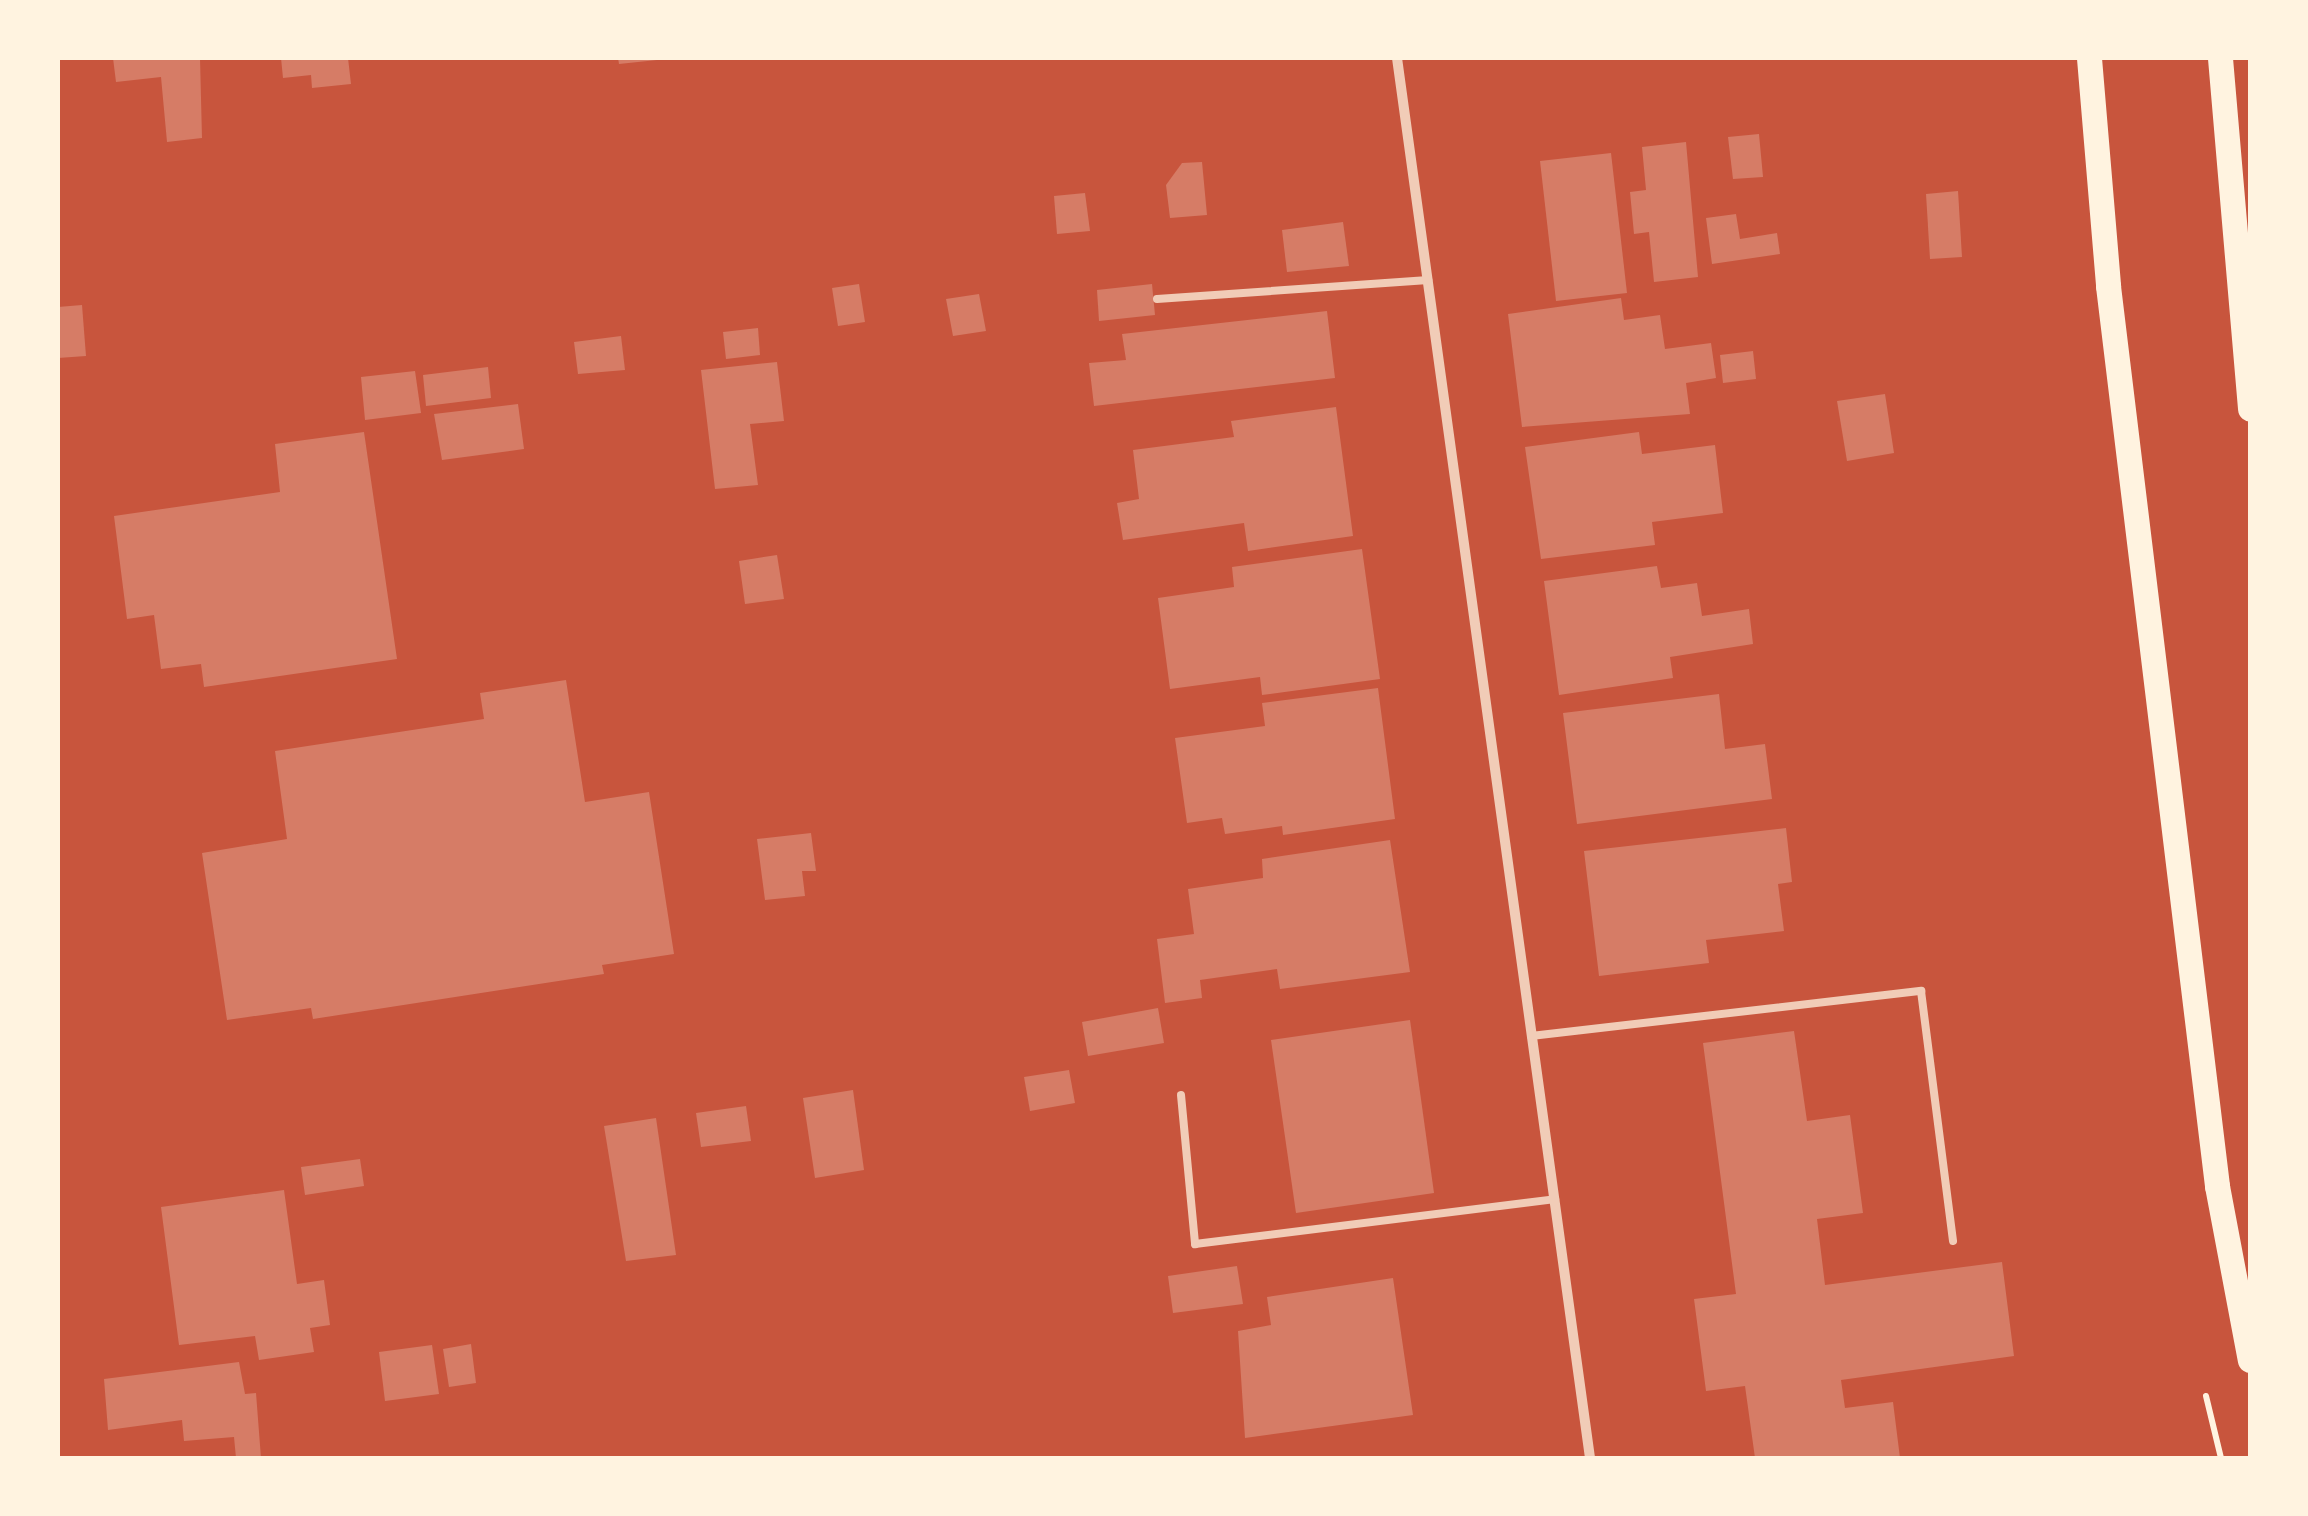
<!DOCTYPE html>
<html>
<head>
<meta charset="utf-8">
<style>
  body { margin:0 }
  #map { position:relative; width:2308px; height:1516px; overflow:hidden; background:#c8553d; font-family:Montserrat,sans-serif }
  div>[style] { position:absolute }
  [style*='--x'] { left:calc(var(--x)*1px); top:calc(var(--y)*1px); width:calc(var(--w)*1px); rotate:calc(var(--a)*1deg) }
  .building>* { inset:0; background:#d67c66 }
  .path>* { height:6px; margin:-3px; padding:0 3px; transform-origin:3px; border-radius:3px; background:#fff3e0 }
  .service>* { height:8px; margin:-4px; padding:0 4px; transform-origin:4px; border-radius:4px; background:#f1ccb7 }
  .minor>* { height:10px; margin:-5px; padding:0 5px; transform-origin:5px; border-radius:5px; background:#f1ccb7 }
  .primary>* { height:25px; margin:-12.5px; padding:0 12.5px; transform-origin:12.5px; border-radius:12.5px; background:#fff3e0 }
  span { translate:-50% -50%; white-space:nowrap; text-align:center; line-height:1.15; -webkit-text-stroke:10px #fff3e0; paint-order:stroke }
  .frame { position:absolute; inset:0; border:60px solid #fff3e0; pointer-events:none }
</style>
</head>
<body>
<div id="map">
  <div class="building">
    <i style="clip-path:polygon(113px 58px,200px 58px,202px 138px,167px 142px,161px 77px,116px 82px)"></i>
    <i style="clip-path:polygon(281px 58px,348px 58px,351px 84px,312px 88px,311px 75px,283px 78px)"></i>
    <i style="clip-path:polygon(618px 58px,657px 58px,657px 60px,619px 64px)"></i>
    <i style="clip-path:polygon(1759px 134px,1763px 177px,1733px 179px,1728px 137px)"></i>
    <i style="clip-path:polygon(1686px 142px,1698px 277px,1654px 282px,1649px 232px,1634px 234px,1630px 192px,1646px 190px,1642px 147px)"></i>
    <i style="clip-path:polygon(1611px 153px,1627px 293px,1556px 301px,1540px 161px)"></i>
    <i style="clip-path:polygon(1202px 162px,1207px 215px,1170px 218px,1166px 185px,1182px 163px)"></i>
    <i style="clip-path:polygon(1958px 191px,1962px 257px,1930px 259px,1926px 194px)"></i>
    <i style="clip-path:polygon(1085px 193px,1090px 231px,1057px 234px,1054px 196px)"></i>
    <i style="clip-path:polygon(1736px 214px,1740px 239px,1777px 233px,1780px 254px,1712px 264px,1706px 218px)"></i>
    <i style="clip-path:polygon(1343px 222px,1349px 266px,1287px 272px,1282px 230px)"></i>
    <i style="clip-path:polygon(859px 284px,865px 322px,838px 326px,832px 288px)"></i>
    <i style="clip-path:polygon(1152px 284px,1155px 315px,1099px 321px,1097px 290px)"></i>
    <i style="clip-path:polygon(979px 294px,986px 331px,953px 336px,946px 299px)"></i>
    <i style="clip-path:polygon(1621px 298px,1624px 320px,1660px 315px,1665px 349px,1711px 343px,1716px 378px,1686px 383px,1690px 414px,1522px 427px,1508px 314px)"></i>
    <i style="clip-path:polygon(82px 305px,86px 356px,58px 358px,58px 307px)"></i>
    <i style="clip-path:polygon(1327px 311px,1335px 378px,1094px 406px,1089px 363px,1126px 360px,1122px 334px)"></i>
    <i style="clip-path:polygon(758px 328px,760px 355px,726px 359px,723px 332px)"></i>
    <i style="clip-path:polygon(621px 336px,625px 370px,578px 374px,574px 342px)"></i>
    <i style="clip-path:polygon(1753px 351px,1756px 379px,1723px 383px,1720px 355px)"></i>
    <i style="clip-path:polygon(777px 362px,784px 421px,750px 424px,758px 485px,715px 489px,701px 370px)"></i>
    <i style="clip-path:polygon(488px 367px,491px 398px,426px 406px,423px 375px)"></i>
    <i style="clip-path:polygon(415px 371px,421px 413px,365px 420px,361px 377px)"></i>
    <i style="clip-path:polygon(1885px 394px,1894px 453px,1847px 461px,1837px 401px)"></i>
    <i style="clip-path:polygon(518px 404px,524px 449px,442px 460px,434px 414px)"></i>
    <i style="clip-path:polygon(1336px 407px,1353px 536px,1248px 551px,1244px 523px,1123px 540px,1117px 503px,1139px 499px,1133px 450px,1234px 437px,1231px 421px)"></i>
    <i style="clip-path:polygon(364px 432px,397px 659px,204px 687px,201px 664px,161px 669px,154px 615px,127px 619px,114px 516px,280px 492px,275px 444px)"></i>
    <i style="clip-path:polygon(1639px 432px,1642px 454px,1715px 445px,1723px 513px,1652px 522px,1655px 545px,1541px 559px,1525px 447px)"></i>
    <i style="clip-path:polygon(1362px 549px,1380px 679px,1262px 695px,1260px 677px,1170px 689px,1158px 598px,1234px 587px,1232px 567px)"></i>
    <i style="clip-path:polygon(777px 555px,784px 599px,745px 604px,739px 561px)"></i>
    <i style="clip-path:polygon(1657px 566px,1661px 588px,1697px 583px,1702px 616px,1749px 609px,1753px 644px,1670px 657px,1673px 678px,1559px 695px,1544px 581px)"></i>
    <i style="clip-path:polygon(566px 680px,585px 802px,649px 792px,674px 954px,602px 965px,604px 974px,313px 1019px,311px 1008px,227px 1020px,202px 853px,287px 839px,275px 751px,484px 719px,480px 693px)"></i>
    <i style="clip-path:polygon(1378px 688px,1395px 819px,1283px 835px,1282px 826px,1225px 834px,1222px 818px,1187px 823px,1175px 738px,1265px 726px,1262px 703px)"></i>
    <i style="clip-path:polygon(1719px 694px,1725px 749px,1765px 744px,1772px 799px,1577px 824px,1563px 713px)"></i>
    <i style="clip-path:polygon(1786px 828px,1792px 882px,1778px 884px,1784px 931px,1706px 940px,1709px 963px,1599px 976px,1584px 851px)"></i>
    <i style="clip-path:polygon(811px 833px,816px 871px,802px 871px,805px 896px,765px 900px,757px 839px)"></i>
    <i style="clip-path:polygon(1390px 840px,1410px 972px,1280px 989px,1277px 969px,1200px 980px,1202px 998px,1165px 1003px,1157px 939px,1194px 934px,1188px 889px,1263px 878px,1262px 859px)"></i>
    <i style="clip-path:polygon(1158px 1008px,1164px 1043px,1088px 1056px,1082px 1022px)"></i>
    <i style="clip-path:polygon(1410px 1020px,1434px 1193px,1296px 1213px,1271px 1040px)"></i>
    <i style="clip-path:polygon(1794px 1031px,1807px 1121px,1850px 1115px,1863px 1213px,1817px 1219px,1825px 1285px,2002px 1262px,2014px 1356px,1841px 1380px,1845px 1408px,1893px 1402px,1900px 1458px,1755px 1458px,1745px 1386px,1706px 1391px,1694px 1299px,1736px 1294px,1703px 1043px)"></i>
    <i style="clip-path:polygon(1069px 1070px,1075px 1103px,1030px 1111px,1024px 1077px)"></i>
    <i style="clip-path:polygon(853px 1090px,864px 1170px,815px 1178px,803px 1098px)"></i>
    <i style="clip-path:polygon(746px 1106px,751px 1141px,701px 1147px,696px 1113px)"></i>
    <i style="clip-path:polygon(656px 1118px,676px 1255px,626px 1261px,604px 1126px)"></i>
    <i style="clip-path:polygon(360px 1159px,364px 1186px,305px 1195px,301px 1167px)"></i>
    <i style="clip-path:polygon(284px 1190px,297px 1284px,324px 1280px,330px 1325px,310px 1328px,314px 1352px,259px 1360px,255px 1336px,179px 1345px,161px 1207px)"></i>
    <i style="clip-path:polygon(1237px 1266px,1243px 1304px,1173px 1313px,1168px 1276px)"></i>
    <i style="clip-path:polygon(1393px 1278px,1413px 1415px,1245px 1438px,1238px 1331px,1271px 1325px,1267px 1297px)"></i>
    <i style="clip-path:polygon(471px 1344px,476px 1383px,449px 1387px,443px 1349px)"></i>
    <i style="clip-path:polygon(432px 1345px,439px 1394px,385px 1401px,379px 1352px)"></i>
    <i style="clip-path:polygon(239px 1362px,245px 1394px,256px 1393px,261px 1458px,236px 1458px,234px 1437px,184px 1441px,182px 1420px,108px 1430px,104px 1379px)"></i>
  </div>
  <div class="path">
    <i style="--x:2206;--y:1396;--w:64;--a:76.4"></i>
  </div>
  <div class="service">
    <i style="--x:1157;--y:299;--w:272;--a:-4"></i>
    <i style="--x:1531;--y:1036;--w:393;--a:-6.6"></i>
    <i style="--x:1921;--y:991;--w:252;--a:82.7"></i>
    <i style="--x:1181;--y:1095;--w:150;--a:84.6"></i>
    <i style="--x:1195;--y:1244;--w:363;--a:-7.1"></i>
  </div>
  <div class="minor">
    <i style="--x:1397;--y:58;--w:1413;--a:82.15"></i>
  </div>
  <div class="primary">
    <i style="--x:2089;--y:58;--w:229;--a:85.2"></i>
    <i style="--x:2108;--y:286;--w:907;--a:83.09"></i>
    <i style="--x:2217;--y:1186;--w:177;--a:79.3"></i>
    <i style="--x:2220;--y:58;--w:352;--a:85.1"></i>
  </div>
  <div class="frame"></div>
</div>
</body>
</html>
